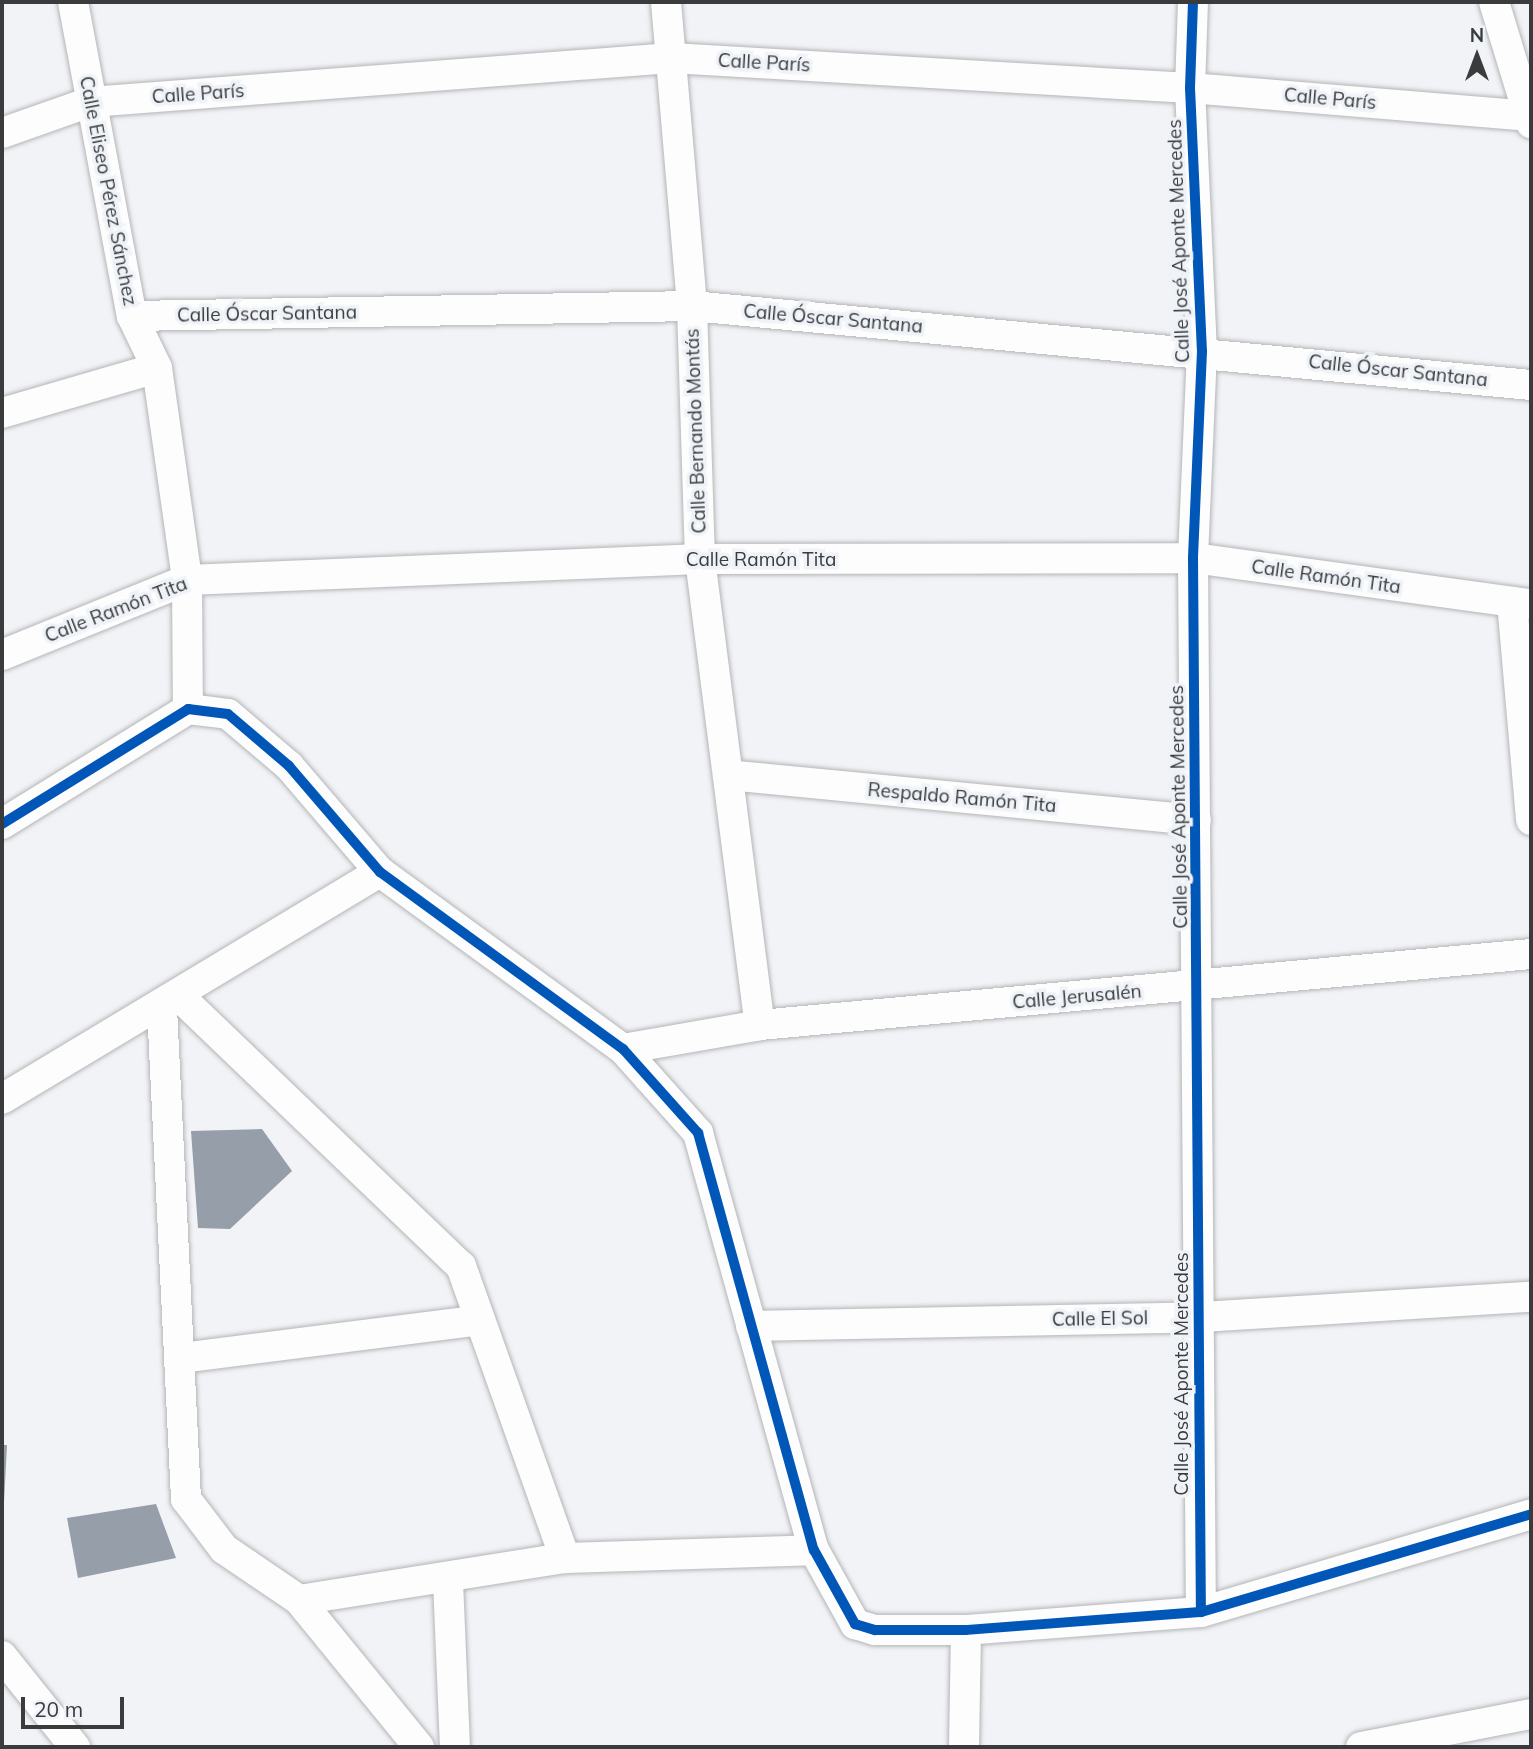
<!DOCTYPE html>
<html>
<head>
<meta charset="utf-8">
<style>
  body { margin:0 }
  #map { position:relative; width:1533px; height:1749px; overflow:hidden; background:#f1f3f6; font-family:Mulish,sans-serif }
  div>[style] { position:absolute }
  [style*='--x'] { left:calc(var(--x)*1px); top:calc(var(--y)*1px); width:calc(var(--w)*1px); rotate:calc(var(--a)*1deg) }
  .building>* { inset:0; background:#969ea9 }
  .roads { filter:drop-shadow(0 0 2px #b4b5b7) drop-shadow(0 0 2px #b4b5b7) }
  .minor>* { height:30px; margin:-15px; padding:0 15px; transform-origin:15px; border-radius:15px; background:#fdfdfe }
  .cycleway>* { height:10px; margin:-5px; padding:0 5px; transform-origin:5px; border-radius:5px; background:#0057b8 }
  span { translate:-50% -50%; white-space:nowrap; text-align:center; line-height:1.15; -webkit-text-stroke:7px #eff3f8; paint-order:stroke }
  .street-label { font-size:19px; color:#393b3d }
  .frame { position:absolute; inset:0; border:4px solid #393b3d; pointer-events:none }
  .north { position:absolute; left:1442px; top:21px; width:70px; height:70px; -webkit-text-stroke:5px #eff3f8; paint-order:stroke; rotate:0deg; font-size:19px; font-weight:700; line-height:28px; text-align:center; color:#393b3d }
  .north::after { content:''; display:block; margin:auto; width:24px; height:32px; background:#393b3d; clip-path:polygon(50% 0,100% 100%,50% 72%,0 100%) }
  .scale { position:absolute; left:21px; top:1697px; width:103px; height:32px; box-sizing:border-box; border:4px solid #393b3d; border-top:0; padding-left:9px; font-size:21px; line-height:24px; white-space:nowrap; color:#393b3d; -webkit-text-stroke:5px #eff3f8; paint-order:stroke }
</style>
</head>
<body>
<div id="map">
  <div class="building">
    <i style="clip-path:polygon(262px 1129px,292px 1171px,230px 1229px,198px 1228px,191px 1131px)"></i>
    <i style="clip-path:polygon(2px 1445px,7px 1445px,4px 1502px,2px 1502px)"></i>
    <i style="clip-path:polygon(156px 1504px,176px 1558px,78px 1578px,67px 1518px)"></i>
  </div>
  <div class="roads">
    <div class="minor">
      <i style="--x:73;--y:2;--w:319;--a:79.4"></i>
      <i style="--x:132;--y:316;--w:58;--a:64.3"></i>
      <i style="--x:157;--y:368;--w:214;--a:81.9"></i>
      <i style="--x:187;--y:580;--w:129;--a:89.6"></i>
      <i style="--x:666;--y:2;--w:305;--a:85.1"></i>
      <i style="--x:692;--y:306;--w:253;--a:88.2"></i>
      <i style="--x:700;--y:559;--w:470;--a:82.7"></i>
      <i style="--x:1193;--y:2;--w:86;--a:92"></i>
      <i style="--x:1190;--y:88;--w:263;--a:87.4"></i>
      <i style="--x:1202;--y:351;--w:207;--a:92.5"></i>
      <i style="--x:1193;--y:558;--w:1054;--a:89.57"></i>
      <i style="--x:1494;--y:2;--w:127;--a:73"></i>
      <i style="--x:2;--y:133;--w:93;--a:-19.4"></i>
      <i style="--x:90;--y:102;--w:583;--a:-4.33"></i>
      <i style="--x:671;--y:58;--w:520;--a:3.31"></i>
      <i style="--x:1190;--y:88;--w:342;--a:4.7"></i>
      <i style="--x:132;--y:316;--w:560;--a:-1.02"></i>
      <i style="--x:692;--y:306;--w:843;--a:5.38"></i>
      <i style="--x:2;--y:413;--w:161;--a:-16.2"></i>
      <i style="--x:1512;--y:602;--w:219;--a:85"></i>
      <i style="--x:2;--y:655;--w:200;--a:-22.1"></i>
      <i style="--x:187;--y:580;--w:513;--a:-2.34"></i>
      <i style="--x:700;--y:559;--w:493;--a:-0.1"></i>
      <i style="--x:1193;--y:558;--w:341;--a:7.8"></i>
      <i style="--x:728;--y:775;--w:470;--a:5.5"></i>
      <i style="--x:2;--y:824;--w:219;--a:-31.7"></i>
      <i style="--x:188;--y:709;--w:40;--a:7.1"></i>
      <i style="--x:228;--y:714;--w:80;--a:40.4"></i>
      <i style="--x:289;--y:766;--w:140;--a:49.4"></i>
      <i style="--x:380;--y:872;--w:301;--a:36.1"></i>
      <i style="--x:623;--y:1049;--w:113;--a:48.2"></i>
      <i style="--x:698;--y:1133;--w:433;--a:74.5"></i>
      <i style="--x:814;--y:1550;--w:85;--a:61"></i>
      <i style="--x:855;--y:1624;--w:21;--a:17"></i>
      <i style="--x:875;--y:1630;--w:91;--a:0"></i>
      <i style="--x:966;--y:1630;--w:236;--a:-4.4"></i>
      <i style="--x:1201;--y:1612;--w:344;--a:-16.5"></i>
      <i style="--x:180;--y:997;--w:389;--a:43.8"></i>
      <i style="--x:461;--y:1266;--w:310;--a:70.4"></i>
      <i style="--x:162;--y:1008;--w:492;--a:87.2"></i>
      <i style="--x:186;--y:1499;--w:63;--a:52.8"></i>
      <i style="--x:224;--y:1549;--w:91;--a:34.2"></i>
      <i style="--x:299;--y:1600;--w:190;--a:50.8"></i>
      <i style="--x:623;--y:1049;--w:139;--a:-9.9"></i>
      <i style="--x:760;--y:1025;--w:774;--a:-5.26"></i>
      <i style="--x:2;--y:1099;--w:441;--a:-31"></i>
      <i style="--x:751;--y:1326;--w:449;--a:-1.1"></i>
      <i style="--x:1200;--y:1317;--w:332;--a:-3.5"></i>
      <i style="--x:181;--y:1358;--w:301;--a:-7.2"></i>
      <i style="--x:448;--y:1581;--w:166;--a:87.6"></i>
      <i style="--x:299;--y:1600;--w:269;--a:-9"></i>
      <i style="--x:565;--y:1558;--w:249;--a:-1.8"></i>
      <i style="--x:2;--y:1656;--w:117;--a:51.3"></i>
      <i style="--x:964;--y:1747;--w:117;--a:-89"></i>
      <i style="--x:1361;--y:1747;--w:173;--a:-11"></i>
    </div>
  </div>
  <div class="cycleway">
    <i style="--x:1193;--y:2;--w:86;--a:92"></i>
    <i style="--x:1190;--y:88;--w:263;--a:87.4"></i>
    <i style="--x:1202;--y:351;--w:207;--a:92.5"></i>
    <i style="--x:1193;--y:558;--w:1054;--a:89.57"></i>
    <i style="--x:2;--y:824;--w:219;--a:-31.7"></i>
    <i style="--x:188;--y:709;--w:40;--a:7.1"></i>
    <i style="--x:228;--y:714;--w:80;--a:40.4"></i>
    <i style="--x:289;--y:766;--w:140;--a:49.4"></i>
    <i style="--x:380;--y:872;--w:301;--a:36.1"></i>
    <i style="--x:623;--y:1049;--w:113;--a:48.2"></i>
    <i style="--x:698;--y:1133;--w:433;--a:74.5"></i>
    <i style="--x:814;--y:1550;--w:85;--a:61"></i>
    <i style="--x:855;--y:1624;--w:21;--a:17"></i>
    <i style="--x:875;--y:1630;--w:91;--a:0"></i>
    <i style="--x:966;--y:1630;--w:236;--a:-4.4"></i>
    <i style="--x:1201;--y:1612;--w:344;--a:-16.5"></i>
  </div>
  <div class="street-label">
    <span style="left:764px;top:63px;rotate:3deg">Calle París</span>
    <span style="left:198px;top:94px;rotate:-4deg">Calle París</span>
    <span style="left:1330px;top:99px;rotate:5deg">Calle París</span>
    <span style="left:108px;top:191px;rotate:79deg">Calle Eliseo Pérez Sánchez</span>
    <span style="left:1179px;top:241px;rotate:-92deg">Calle José Aponte Mercedes</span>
    <span style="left:267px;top:314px;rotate:-1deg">Calle Óscar Santana</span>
    <span style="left:833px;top:319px;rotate:5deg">Calle Óscar Santana</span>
    <span style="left:1398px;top:371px;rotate:6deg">Calle Óscar Santana</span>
    <span style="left:696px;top:431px;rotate:-92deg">Calle Bernando Montás</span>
    <span style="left:761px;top:560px">Calle Ramón Tita</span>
    <span style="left:1326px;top:577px;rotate:8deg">Calle Ramón Tita</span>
    <span style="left:116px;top:610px;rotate:-21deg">Calle Ramón Tita</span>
    <span style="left:962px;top:798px;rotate:5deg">Respaldo Ramón Tita</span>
    <span style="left:1179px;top:807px;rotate:-91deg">Calle José Aponte Mercedes</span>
    <span style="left:1077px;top:997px;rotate:-5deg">Calle Jerusalén</span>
    <span style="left:1100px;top:1319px;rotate:-1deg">Calle El Sol</span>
    <span style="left:1182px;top:1374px;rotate:-90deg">Calle José Aponte Mercedes</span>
  </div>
  <div class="frame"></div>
  <div class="north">N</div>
  <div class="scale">20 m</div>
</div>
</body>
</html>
